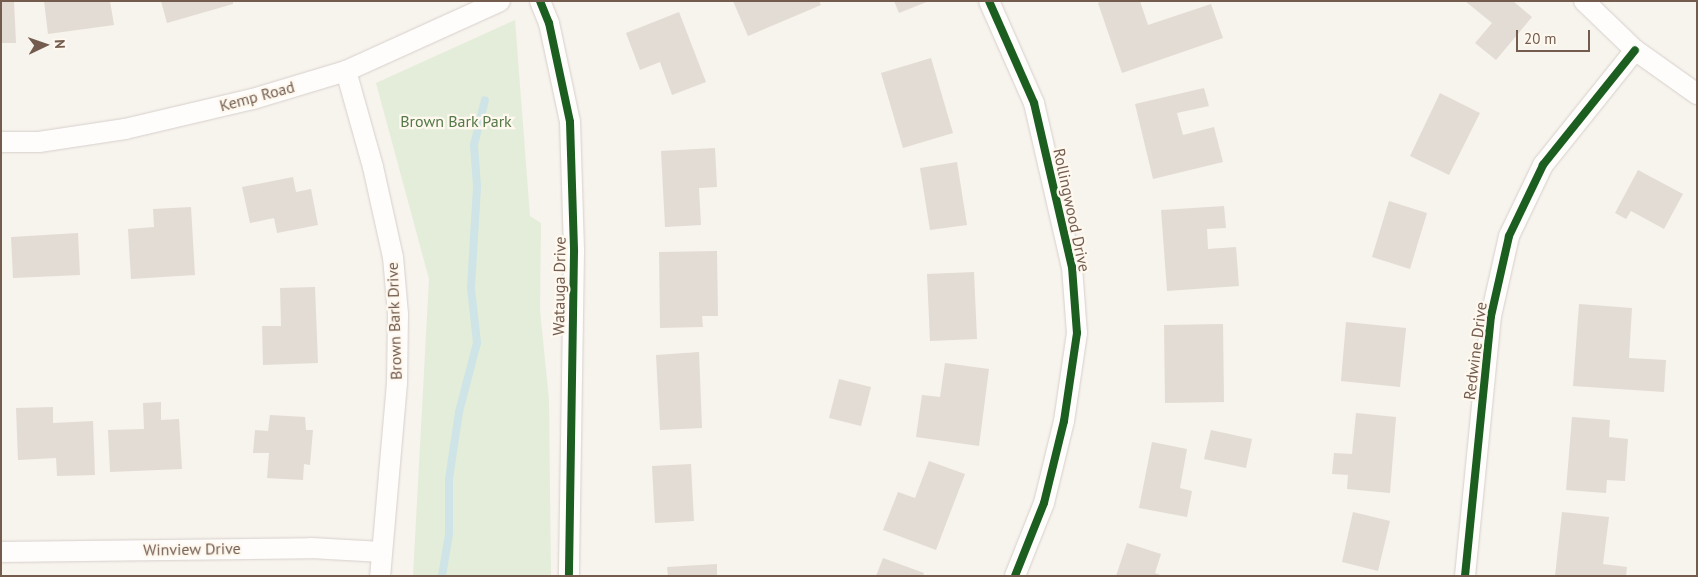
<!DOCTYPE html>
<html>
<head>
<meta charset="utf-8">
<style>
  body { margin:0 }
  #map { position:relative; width:1698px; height:577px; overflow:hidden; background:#f7f3ed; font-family:"PT Sans",sans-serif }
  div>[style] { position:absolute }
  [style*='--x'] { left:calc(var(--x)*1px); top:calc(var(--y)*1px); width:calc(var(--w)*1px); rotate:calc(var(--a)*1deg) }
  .green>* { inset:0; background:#e4edd9 }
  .stream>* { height:8px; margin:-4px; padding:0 4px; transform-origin:4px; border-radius:4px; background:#cfe4e6 }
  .building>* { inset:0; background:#e3dcd4 }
  .roads { filter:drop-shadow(0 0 1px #d6d0cb) drop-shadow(0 0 1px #d6d0cb) }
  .minor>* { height:20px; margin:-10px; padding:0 10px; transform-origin:10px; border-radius:10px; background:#fefdfc }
  .cycleway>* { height:8px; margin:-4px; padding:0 4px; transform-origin:4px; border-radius:4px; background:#1b5e20 }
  span { translate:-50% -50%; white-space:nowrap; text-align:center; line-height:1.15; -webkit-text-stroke:4.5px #fef8ef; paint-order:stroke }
  .street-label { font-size:16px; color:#735c4e }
  .park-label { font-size:16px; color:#547847 }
  .frame { position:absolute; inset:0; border:2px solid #735c4e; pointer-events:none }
  .north { position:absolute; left:20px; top:20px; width:50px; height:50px; -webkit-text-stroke:4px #fef8ef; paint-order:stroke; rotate:87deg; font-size:14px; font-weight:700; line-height:20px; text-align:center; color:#735c4e }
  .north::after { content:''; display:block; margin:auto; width:18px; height:22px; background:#735c4e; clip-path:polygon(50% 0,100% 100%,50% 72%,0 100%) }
  .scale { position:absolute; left:1516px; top:30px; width:74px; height:22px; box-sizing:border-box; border:2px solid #735c4e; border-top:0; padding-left:6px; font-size:15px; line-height:18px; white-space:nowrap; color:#735c4e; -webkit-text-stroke:4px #fef8ef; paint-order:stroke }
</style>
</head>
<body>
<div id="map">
  <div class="green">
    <i style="clip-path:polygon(515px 20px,530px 216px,541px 223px,540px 310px,549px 400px,551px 576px,413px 576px,429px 279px,376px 83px)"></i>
  </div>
  <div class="stream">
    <i style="--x:442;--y:576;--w:43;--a:-80.5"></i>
    <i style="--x:449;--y:534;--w:55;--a:-90"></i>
    <i style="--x:449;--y:479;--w:68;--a:-81.5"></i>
    <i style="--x:459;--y:412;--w:71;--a:-75.4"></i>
    <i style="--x:477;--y:343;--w:55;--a:-96.2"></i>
    <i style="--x:471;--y:288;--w:102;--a:-86.6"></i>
    <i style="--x:477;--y:186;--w:41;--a:-94.2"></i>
    <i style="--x:474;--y:145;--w:46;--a:-76.3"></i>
  </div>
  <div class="building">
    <i style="clip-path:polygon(1px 1px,14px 1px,16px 43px,1px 43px)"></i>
    <i style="clip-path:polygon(44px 1px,110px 1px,114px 25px,48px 34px)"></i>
    <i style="clip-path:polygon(161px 1px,233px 1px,233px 4px,167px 23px)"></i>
    <i style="clip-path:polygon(733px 1px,819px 1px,821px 5px,748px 36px)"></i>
    <i style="clip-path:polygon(894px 1px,929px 1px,899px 13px)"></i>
    <i style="clip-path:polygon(1103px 1px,1140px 1px,1148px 25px,1211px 4px,1223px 38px,1122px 73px,1098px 3px)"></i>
    <i style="clip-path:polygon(1465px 1px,1513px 1px,1532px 17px,1496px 60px,1475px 43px,1492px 23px)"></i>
    <i style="clip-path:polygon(679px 12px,706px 82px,672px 95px,660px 62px,640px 70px,626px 33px)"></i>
    <i style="clip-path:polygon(931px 58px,953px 133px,903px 148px,881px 73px)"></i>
    <i style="clip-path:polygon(1204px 88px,1209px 106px,1177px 113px,1183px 135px,1214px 127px,1223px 162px,1153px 179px,1135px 104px)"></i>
    <i style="clip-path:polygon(1440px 93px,1480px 113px,1449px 175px,1410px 156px)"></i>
    <i style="clip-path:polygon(715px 148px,717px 187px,699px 188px,701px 225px,665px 227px,661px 151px)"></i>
    <i style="clip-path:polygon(957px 162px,967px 225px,930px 230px,920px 168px)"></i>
    <i style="clip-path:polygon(1638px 170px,1683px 194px,1664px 229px,1631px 211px,1626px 219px,1615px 213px)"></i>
    <i style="clip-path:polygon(293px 177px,296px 192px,311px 189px,318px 225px,277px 233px,274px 218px,250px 223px,242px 187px)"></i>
    <i style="clip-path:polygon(1389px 201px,1427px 213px,1410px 269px,1372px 257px)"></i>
    <i style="clip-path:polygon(1224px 206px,1226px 228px,1207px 229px,1208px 249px,1236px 247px,1239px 286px,1167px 291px,1161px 210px)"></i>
    <i style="clip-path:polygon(191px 207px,195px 275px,131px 279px,128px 229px,154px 227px,153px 209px)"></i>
    <i style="clip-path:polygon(78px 233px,80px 275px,13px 278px,11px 237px)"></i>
    <i style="clip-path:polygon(717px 251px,718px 316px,702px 316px,703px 327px,660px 328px,659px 252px)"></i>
    <i style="clip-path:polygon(974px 272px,977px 339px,930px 341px,927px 274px)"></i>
    <i style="clip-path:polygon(315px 287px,318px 363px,263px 365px,262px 326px,281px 326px,280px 288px)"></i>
    <i style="clip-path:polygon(1579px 304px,1632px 308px,1629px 358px,1666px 360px,1664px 392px,1573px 386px)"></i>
    <i style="clip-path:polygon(1346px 322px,1406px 328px,1400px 387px,1341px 381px)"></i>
    <i style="clip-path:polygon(1223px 324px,1224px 402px,1165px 403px,1164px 325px)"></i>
    <i style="clip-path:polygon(699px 352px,702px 428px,660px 430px,656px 355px)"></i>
    <i style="clip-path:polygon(945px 363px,989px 369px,979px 446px,916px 437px,922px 395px,940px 397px)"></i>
    <i style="clip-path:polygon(839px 379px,871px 387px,861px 426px,829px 418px)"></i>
    <i style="clip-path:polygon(161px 402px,161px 420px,179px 419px,182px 469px,110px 472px,108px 430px,144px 429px,143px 403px)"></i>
    <i style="clip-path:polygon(53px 407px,53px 423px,93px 421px,95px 475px,57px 476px,56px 458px,18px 460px,16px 408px)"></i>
    <i style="clip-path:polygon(1356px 413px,1396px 417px,1390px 493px,1347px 489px,1348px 475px,1332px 474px,1334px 453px,1352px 454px)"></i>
    <i style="clip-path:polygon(270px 415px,305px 417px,306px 430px,313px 430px,310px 465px,304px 464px,303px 480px,267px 478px,269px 453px,253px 453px,255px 430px,268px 431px)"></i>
    <i style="clip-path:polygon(1572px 417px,1610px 420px,1609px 437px,1628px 439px,1625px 481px,1607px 480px,1606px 493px,1566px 490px)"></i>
    <i style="clip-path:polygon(1211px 430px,1252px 439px,1246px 468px,1204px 459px)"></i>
    <i style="clip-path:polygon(1152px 442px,1187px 449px,1180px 488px,1192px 491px,1187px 517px,1139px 508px)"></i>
    <i style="clip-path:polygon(929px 461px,965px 474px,936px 550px,883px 530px,898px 492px,915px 498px)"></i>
    <i style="clip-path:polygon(691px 464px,694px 521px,655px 523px,652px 466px)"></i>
    <i style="clip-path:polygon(1353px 512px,1390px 521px,1378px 571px,1342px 562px)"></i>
    <i style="clip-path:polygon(1562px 512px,1609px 517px,1603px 564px,1627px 567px,1626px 576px,1555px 576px)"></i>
    <i style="clip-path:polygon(1127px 543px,1161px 554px,1155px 573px,1163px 576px,1116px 576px)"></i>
    <i style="clip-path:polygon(883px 558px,924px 573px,923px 576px,876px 576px)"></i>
    <i style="clip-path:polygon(717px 564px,717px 576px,668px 576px,667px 567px)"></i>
  </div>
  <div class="roads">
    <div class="minor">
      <i style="--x:540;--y:1;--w:24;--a:68"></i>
      <i style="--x:549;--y:23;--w:101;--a:78"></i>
      <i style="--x:570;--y:122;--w:130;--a:88.2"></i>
      <i style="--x:574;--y:252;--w:324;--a:90.9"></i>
      <i style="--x:989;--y:1;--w:111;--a:66.2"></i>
      <i style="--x:1034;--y:103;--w:168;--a:77"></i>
      <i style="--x:1072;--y:267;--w:66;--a:85.7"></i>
      <i style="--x:1077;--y:333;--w:89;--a:98.4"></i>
      <i style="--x:1064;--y:421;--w:84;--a:103.7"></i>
      <i style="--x:1044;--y:503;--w:79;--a:111.7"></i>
      <i style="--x:1584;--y:1;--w:71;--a:43.9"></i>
      <i style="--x:1635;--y:50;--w:76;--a:35.4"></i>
      <i style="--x:346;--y:71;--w:100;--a:74.3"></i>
      <i style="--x:373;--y:167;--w:92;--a:77.5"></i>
      <i style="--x:393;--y:257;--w:57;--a:85"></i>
      <i style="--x:398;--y:314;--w:69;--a:90.8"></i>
      <i style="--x:397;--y:383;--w:194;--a:95"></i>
      <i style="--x:1;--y:142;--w:38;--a:0"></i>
      <i style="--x:39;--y:142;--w:87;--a:-8.6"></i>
      <i style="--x:125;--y:129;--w:131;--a:-13.2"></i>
      <i style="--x:253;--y:99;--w:97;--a:-16.8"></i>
      <i style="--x:346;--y:71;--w:169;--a:-24.4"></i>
      <i style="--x:1;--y:552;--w:310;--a:-0.7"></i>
      <i style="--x:311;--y:548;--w:71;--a:3.2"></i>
      <i style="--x:1465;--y:576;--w:261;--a:-84.3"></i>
      <i style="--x:1491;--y:316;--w:82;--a:-77.3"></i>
      <i style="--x:1509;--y:236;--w:79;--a:-64.4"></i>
      <i style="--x:1543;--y:165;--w:147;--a:-51.3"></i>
    </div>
  </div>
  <div class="cycleway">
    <i style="--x:540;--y:1;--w:24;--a:68"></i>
    <i style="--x:549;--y:23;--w:101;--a:78"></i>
    <i style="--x:570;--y:122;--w:130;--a:88.2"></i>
    <i style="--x:574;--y:252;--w:324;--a:90.9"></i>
    <i style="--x:989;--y:1;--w:111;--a:66.2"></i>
    <i style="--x:1034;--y:103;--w:168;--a:77"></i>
    <i style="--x:1072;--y:267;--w:66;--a:85.7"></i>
    <i style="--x:1077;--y:333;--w:89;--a:98.4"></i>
    <i style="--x:1064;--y:421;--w:84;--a:103.7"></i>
    <i style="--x:1044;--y:503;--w:79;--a:111.7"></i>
    <i style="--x:1465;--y:576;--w:261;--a:-84.3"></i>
    <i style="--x:1491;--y:316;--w:82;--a:-77.3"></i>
    <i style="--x:1509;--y:236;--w:79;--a:-64.4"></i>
    <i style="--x:1543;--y:165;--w:147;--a:-51.3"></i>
  </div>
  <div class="street-label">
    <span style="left:257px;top:96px;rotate:-15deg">Kemp Road</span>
    <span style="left:1072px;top:210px;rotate:78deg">Rollingwood Drive</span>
    <span style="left:559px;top:286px;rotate:-89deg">Watauga Drive</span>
    <span style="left:394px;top:321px;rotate:-92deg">Brown Bark Drive</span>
    <span style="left:1475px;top:351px;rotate:-83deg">Redwine Drive</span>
    <span style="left:192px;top:549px;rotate:-1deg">Winview Drive</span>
  </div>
  <div class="park-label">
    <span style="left:456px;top:121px">Brown Bark Park</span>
  </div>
  <div class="frame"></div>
  <div class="north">N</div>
  <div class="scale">20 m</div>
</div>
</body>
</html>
